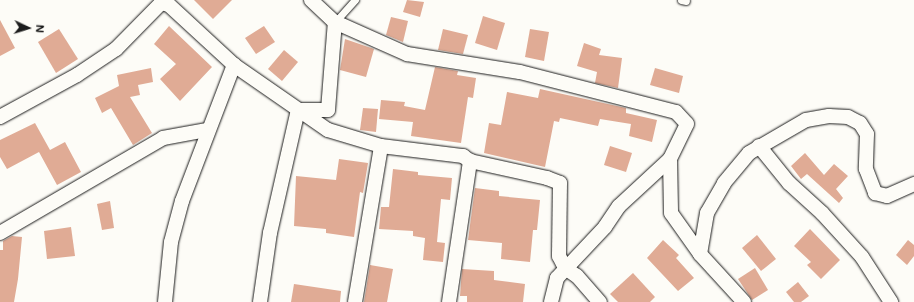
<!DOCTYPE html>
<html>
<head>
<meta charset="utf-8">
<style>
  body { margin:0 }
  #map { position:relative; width:914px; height:302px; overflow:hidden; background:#fdfcf7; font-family:Mali,sans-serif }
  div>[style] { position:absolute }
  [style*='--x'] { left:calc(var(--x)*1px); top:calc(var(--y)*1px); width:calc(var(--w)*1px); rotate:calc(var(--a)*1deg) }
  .building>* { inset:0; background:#e0ab95 }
  .roads { filter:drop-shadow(0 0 1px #1c1c1c) drop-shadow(0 0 1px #1c1c1c) }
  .lane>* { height:7px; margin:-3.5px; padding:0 3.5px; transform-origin:3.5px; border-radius:3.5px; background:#fdfcf7 }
  .street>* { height:14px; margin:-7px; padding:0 7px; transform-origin:7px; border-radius:7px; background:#fdfcf7 }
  span { translate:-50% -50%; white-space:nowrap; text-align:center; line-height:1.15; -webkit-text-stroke:3.5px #fdfcf7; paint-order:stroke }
  .north { position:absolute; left:8px; top:8px; width:40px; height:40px; -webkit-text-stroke:3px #fdfcf7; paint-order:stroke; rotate:94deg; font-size:11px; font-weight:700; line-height:16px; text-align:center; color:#1c1c1c }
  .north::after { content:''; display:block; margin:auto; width:14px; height:18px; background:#1c1c1c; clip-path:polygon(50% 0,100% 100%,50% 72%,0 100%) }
</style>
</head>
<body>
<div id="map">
  <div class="building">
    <i style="clip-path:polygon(194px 0,232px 0,213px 19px)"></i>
    <i style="clip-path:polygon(407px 0,424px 2px,420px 17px,403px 12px)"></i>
    <i style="clip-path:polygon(483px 16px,505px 23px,497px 50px,475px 43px)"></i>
    <i style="clip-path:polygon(391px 17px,408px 21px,403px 42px,386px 35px)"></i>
    <i style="clip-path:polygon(0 20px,15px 48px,0 56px)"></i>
    <i style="clip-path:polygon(169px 26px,212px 67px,180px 101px,160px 79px,176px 64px,154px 44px)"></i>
    <i style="clip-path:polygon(264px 26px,275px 42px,256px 54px,245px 38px)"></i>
    <i style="clip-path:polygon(59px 29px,78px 59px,56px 73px,38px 42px)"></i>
    <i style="clip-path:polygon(443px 29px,468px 35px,463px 54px,438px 50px)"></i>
    <i style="clip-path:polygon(530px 29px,549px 32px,544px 61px,525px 57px)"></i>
    <i style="clip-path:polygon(345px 39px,374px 49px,366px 77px,340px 70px)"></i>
    <i style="clip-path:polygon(584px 43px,601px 49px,599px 55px,622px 58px,618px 88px,595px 83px,597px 72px,577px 66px)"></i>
    <i style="clip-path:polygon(284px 50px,298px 62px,282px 81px,268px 69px)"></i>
    <i style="clip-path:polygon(435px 67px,458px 71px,457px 75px,476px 78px,473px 98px,468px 97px,461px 143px,411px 136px,413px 122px,379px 119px,381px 100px,405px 102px,404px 106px,425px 110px)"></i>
    <i style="clip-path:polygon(151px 68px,153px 82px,138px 85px,140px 95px,130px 97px,152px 133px,133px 145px,111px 108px,102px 113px,95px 98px,119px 86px,117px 75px)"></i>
    <i style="clip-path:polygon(655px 68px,683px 76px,679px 93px,650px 85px)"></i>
    <i style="clip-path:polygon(540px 89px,626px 108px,626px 113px,657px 120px,652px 142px,629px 136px,631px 124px,600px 119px,598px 126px,560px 118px,559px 122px,554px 121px,545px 167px,484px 153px,489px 123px,501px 125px,507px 92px,538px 98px)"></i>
    <i style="clip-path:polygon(363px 108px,378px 109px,376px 132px,360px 130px)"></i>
    <i style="clip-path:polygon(35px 123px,50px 150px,65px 142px,81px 172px,57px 185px,39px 152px,7px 169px,0 157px,0 140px)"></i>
    <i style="clip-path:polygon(610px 146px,632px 153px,626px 172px,604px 165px)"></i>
    <i style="clip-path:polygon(805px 153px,824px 175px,834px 164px,848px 176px,836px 189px,843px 198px,839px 203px,807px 174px,801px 179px,791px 166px)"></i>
    <i style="clip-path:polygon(339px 159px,368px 163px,363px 193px,360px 192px,354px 237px,326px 233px,326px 229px,294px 226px,296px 176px,336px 180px)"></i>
    <i style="clip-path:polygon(393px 169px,418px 172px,418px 175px,452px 178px,450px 200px,441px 199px,437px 242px,445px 243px,443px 262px,423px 260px,425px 238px,413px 236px,413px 231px,379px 229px,381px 207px,389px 207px)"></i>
    <i style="clip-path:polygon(475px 188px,499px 191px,499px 196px,540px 200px,537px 230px,533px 230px,530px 262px,501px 259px,502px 243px,468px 240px)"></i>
    <i style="clip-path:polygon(110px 201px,114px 228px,102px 230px,97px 204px)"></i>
    <i style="clip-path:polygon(71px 227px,75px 256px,47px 259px,44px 231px)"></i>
    <i style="clip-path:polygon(810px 229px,840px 260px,821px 279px,807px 265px,811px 262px,794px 246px)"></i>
    <i style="clip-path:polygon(757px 235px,776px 259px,761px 271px,742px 248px)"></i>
    <i style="clip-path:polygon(12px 236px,22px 237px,18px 279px,14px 302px,0 302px,0 250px,3px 250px,3px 241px)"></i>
    <i style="clip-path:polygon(663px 240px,679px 255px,676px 258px,694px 278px,678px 291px,647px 258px)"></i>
    <i style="clip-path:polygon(908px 240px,914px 245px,914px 256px,907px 265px,896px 255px)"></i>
    <i style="clip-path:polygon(370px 265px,393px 269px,387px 302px,364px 302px)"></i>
    <i style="clip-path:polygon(755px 268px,768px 290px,752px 300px,738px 279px)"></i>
    <i style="clip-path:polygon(462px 269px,494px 271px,494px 280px,525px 284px,523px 302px,467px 302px,467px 296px,460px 296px)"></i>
    <i style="clip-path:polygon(633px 273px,655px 297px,650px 302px,618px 302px,610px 294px)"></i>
    <i style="clip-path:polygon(798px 282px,809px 296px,801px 302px,794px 302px,786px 292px)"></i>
    <i style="clip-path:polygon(294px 284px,341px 291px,340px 302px,291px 302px)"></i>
  </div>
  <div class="roads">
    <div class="lane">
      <i style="--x:681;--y:0;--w:5;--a:11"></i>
      <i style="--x:335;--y:22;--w:30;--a:-48"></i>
    </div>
    <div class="street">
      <i style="--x:311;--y:0;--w:33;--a:43"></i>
      <i style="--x:0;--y:117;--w:88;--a:-28.6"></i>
      <i style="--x:77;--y:75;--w:47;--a:-33.7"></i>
      <i style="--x:116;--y:49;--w:64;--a:-45.6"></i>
      <i style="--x:161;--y:3;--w:8;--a:14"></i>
      <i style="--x:169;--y:5;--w:88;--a:42.7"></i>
      <i style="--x:234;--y:65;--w:114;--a:34.7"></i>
      <i style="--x:328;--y:130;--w:55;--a:16.8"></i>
      <i style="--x:381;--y:146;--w:83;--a:7"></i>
      <i style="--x:463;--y:156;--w:9;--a:36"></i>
      <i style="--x:470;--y:161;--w:79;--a:12.4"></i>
      <i style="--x:547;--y:178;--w:14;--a:21"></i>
      <i style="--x:560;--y:183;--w:73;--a:90.8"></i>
      <i style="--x:559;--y:256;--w:13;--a:63"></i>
      <i style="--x:565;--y:268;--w:14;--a:34"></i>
      <i style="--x:577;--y:276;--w:35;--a:49"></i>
      <i style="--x:759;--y:146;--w:48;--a:51"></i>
      <i style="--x:789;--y:183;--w:45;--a:42.3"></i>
      <i style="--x:822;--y:213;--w:59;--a:47.7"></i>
      <i style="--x:862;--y:257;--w:54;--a:57.2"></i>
      <i style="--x:670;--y:159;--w:54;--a:88.9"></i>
      <i style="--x:671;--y:213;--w:50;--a:54.7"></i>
      <i style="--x:700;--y:254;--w:65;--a:47.5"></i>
      <i style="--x:0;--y:233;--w:189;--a:-30.2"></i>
      <i style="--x:163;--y:138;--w:45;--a:-10.3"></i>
      <i style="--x:700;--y:254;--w:42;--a:-80.3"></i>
      <i style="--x:707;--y:213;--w:34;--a:-60"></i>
      <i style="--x:724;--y:183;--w:39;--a:-50"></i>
      <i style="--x:749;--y:153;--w:66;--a:-30.1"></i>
      <i style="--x:806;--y:120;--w:23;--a:-10"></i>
      <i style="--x:829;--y:116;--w:19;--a:3"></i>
      <i style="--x:848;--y:117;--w:13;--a:27"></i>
      <i style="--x:860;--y:123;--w:13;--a:58"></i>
      <i style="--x:867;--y:134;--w:35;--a:92"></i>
      <i style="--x:866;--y:169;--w:26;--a:69"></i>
      <i style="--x:875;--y:193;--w:12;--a:14"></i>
      <i style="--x:887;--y:196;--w:30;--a:-24"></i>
      <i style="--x:165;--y:302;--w:60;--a:-84.3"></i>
      <i style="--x:171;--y:242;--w:42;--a:-75"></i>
      <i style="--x:182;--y:201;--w:146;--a:-69.1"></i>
      <i style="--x:260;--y:302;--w:70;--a:-81.8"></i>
      <i style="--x:270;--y:233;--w:126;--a:-77.2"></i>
      <i style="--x:298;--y:110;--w:30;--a:0"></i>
      <i style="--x:328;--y:110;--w:88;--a:-85.5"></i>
      <i style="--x:335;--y:22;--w:79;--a:24"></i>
      <i style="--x:407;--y:54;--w:114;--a:9.1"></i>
      <i style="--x:520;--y:72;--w:161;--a:14.4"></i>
      <i style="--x:676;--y:112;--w:16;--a:47"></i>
      <i style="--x:687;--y:124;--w:39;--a:116"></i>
      <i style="--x:670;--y:159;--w:69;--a:137.3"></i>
      <i style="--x:619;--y:206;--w:25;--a:124"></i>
      <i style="--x:605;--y:227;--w:70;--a:133.3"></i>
      <i style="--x:557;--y:278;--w:25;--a:104"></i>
      <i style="--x:355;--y:302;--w:158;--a:-80.5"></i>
      <i style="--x:449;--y:302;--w:143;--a:-81.5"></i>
    </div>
  </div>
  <div class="north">N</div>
</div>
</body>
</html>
